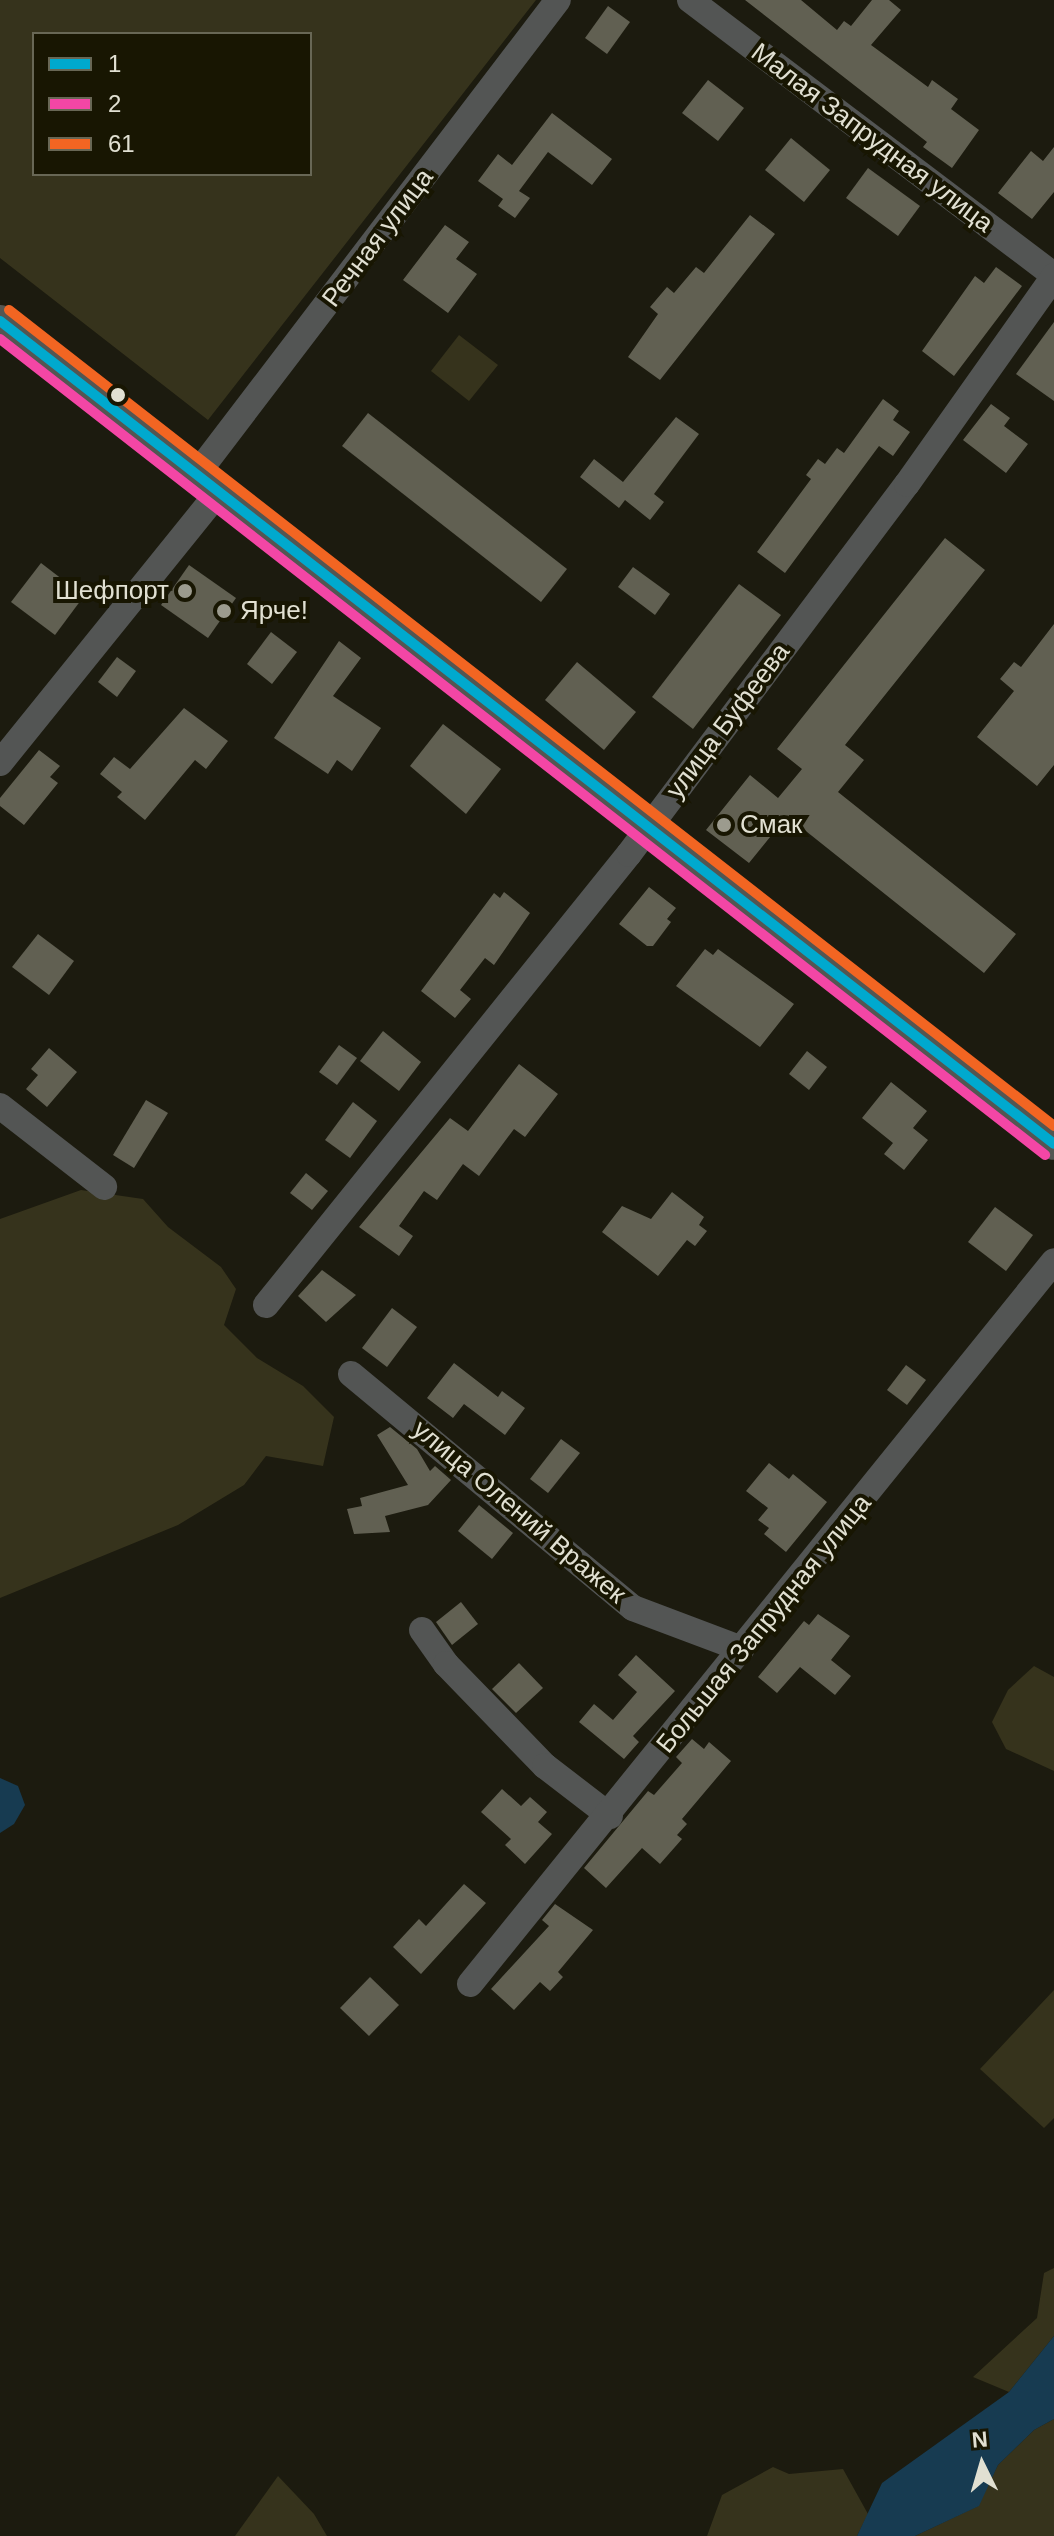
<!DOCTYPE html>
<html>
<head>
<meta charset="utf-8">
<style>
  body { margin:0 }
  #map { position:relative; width:1054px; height:2536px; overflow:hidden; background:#1c1b0f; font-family:Arial,sans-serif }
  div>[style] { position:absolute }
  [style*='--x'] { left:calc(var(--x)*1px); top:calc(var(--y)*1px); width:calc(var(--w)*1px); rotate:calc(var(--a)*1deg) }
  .green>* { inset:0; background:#36331c }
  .water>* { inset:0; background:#173b51 }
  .building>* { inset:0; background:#616052 }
  .minor>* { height:26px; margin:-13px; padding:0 13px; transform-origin:13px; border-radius:13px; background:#535554 }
  .major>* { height:32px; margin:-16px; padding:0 16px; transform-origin:16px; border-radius:16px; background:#535652 }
  .bus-1>* { height:10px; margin:-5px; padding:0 5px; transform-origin:5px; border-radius:5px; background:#00a9ce }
  .bus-2>* { height:10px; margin:-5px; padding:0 5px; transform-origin:5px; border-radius:5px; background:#f346a5 }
  .bus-3>* { height:10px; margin:-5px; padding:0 5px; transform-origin:5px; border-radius:5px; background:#f26522 }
  .dots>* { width:22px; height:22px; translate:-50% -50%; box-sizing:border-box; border:4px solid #181602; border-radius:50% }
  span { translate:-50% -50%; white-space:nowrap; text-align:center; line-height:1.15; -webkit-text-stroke:8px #181602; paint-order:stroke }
  .street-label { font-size:26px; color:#e1e0d2 }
  .poi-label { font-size:26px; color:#e1e0d2 }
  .right { translate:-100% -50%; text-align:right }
  .left { translate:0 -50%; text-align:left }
  .legend { position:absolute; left:32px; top:32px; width:280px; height:144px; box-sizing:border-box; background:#181602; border:2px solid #686755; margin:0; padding:10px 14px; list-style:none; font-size:24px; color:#e1e0d2 }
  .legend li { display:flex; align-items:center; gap:16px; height:40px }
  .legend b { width:40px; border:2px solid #686755 }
  .north { position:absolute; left:942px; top:2424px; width:80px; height:80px; -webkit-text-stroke:6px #181602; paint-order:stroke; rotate:355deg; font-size:22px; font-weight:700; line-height:32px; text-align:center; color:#e1e0d2 }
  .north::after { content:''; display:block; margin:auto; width:28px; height:36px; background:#e1e0d2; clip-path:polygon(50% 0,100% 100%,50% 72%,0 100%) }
</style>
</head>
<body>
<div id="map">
  <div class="green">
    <i style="clip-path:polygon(evenodd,0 0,536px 0,208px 420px,0 258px,0 0,34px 34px,310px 34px,310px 174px,34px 174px,34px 34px)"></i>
    <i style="clip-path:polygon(459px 335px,498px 365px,469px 401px,431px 371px)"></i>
    <i style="clip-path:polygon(81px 1190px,143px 1199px,168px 1227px,221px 1267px,236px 1289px,224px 1325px,257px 1358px,303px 1386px,334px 1417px,323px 1466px,266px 1456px,244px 1485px,178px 1525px,0 1598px,0 1219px)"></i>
    <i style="clip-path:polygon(1034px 1666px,1054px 1677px,1054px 1771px,1006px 1749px,992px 1722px,1008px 1690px)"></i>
    <i style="clip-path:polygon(1054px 1990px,1054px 2118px,1044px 2128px,980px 2069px)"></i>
    <i style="clip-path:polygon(1054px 2268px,1054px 2336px,1009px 2392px,973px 2377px,1037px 2318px,1044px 2273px)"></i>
    <i style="clip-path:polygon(1054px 2419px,1054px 2536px,915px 2536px,978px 2506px,998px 2465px,1034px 2430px)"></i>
    <i style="clip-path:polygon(773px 2467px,789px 2474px,843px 2469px,868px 2514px,857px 2536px,707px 2536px,722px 2495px)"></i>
    <i style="clip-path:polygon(278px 2476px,314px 2514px,327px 2536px,235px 2536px)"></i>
  </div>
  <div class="water">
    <i style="clip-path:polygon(0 1778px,18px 1786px,25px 1805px,14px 1824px,0 1833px)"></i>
    <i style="clip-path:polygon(1054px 2336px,1054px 2419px,1034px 2430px,998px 2465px,979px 2506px,915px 2536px,857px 2536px,882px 2483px,1009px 2392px)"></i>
  </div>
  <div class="building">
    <i style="clip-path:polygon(745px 0,801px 0,837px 30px,844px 21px,851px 26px,872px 0,889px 0,901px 10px,871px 45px,928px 87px,932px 80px,958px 99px,951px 109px,979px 130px,952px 168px,923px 147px,927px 142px)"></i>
    <i style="clip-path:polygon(608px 6px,630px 22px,607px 54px,585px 38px)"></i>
    <i style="clip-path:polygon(708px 80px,744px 108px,718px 141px,682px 113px)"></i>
    <i style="clip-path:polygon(552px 113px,612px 159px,592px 185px,548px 152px,519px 191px,530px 198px,515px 218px,498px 206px,503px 199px,478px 181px,498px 154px,512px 165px)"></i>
    <i style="clip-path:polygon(791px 138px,830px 170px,804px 202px,765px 170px)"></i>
    <i style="clip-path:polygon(1054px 147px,1054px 192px,1032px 219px,998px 193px,1031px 151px,1043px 161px)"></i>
    <i style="clip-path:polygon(868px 168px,920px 206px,898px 236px,846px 198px)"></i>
    <i style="clip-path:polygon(750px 215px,775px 234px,660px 380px,628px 357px,658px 314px,650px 307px,667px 287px,674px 293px,696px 267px,704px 273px)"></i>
    <i style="clip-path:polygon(445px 225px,469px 242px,456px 259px,477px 274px,448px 313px,403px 280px)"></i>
    <i style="clip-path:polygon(996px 267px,1022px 286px,954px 376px,922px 351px,975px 276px,984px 283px)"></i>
    <i style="clip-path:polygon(1054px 322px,1054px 401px,1016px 374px)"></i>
    <i style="clip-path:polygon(883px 399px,899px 411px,893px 420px,910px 432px,893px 456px,879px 446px,785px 573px,757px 552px,811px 479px,806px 475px,818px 459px,825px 464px,837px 448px,844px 453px)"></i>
    <i style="clip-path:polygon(991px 404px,1010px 418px,1004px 426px,1028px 444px,1006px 473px,963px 440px)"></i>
    <i style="clip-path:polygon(368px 413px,567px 569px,541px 602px,342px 446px)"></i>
    <i style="clip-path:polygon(676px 417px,699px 434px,654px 494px,664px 502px,650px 520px,625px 500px,619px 508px,580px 477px,594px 459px,623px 482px)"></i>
    <i style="clip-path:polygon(945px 538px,985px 570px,845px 745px,864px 760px,838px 792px,1016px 934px,984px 973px,787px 816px,749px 863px,706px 830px,750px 775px,778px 798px,802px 769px,777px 749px)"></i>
    <i style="clip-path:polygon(41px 563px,84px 596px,55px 635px,11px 602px)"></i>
    <i style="clip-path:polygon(189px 565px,236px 598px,208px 638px,161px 605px)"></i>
    <i style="clip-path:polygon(633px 567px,670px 594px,655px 615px,618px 587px)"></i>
    <i style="clip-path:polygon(739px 584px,781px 615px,693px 729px,652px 697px)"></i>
    <i style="clip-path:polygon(1054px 624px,1054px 765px,1037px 786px,977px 737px,1014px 691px,1000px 679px,1014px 662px,1021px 667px)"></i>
    <i style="clip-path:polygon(271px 632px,297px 652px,272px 684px,247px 664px)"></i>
    <i style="clip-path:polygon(339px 641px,361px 658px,333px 696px,381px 728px,352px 771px,337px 760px,328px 774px,274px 738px)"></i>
    <i style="clip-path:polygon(117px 657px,136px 671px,117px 697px,98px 682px)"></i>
    <i style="clip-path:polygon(577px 662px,636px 712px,604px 750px,545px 700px)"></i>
    <i style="clip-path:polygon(184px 708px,228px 741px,206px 769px,195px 760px,145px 820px,117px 797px,122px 792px,100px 774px,114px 757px,130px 769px)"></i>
    <i style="clip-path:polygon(443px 724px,501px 769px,466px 814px,410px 766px)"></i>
    <i style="clip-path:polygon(39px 750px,60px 766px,50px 777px,58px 783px,24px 825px,0 806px,0 798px)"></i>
    <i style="clip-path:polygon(649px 887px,676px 908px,667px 919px,671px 922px,653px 946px,647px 946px,619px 924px)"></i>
    <i style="clip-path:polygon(504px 892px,530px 913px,494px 965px,485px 958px,460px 990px,471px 999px,455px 1018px,421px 991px,494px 893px,500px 898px)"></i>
    <i style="clip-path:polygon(38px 934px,74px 961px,49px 995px,12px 967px)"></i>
    <i style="clip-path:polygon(705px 949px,713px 955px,718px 949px,794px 1004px,760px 1047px,676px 986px)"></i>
    <i style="clip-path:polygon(383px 1031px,421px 1062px,399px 1091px,360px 1061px)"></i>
    <i style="clip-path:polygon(339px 1045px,357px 1058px,337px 1085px,319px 1072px)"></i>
    <i style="clip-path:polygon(49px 1048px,77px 1072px,47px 1107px,26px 1089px,38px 1075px,31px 1069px)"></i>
    <i style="clip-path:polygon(807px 1051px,827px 1067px,809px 1090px,789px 1074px)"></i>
    <i style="clip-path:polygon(519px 1064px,558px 1094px,525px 1137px,514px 1129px,479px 1176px,463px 1164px,437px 1200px,424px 1191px,399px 1226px,413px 1236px,399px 1256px,359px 1227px,450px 1118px,468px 1131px)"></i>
    <i style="clip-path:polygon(891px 1082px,927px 1111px,913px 1128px,928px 1140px,904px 1170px,884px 1154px,893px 1143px,862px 1118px)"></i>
    <i style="clip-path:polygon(146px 1100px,168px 1113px,134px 1168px,113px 1155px)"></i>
    <i style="clip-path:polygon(353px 1102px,377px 1121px,350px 1158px,325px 1140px)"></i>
    <i style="clip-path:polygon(306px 1173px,328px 1191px,312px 1210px,290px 1193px)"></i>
    <i style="clip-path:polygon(672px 1192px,704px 1217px,699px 1225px,707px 1231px,695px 1246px,687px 1240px,658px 1276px,602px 1232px,622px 1206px,651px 1219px)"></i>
    <i style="clip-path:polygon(995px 1207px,1033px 1235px,1006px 1271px,968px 1242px)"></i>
    <i style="clip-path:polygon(322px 1270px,356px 1295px,326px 1322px,298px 1296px)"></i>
    <i style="clip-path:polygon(392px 1308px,417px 1327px,387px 1367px,362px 1348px)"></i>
    <i style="clip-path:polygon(454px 1363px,498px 1397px,502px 1391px,525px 1408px,505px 1435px,464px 1404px,453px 1418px,427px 1398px)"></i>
    <i style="clip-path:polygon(906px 1365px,926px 1380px,907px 1405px,887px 1390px)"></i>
    <i style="clip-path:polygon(390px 1427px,417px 1449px,430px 1471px,435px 1466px,451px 1480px,428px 1505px,385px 1516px,390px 1532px,354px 1534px,347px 1509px,362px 1506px,360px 1498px,408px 1485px,377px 1435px)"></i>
    <i style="clip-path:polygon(561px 1439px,580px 1453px,548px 1493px,530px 1479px)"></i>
    <i style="clip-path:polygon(769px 1463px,789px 1479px,793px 1474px,827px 1502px,786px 1552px,764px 1534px,769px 1528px,758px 1520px,768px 1508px,746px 1491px)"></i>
    <i style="clip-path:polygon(479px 1505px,513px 1533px,492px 1559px,458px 1531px)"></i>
    <i style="clip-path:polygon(461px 1602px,478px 1624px,452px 1645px,436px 1622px)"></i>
    <i style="clip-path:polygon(818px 1614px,850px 1636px,831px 1660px,851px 1676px,835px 1695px,800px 1667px,777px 1693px,758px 1677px,804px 1621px,809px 1625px)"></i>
    <i style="clip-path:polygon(636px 1655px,675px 1691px,633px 1736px,639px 1742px,624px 1759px,579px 1722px,594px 1704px,613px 1720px,637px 1692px,618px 1675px)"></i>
    <i style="clip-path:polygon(519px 1663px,543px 1688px,516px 1713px,492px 1689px)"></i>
    <i style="clip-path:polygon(692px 1739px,704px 1749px,709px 1742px,731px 1761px,682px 1819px,687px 1824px,677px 1835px,682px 1839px,660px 1864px,642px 1848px,606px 1888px,584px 1868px,648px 1791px,654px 1795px,682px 1763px,676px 1757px)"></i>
    <i style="clip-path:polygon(502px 1789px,521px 1806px,530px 1797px,547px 1812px,538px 1822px,552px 1834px,525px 1864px,505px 1845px,511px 1839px,481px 1812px)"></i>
    <i style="clip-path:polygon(464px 1884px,486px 1903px,421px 1974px,393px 1947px,419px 1919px,426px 1926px)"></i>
    <i style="clip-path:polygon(555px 1904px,593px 1930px,558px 1972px,563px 1977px,550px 1991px,540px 1982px,514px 2010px,491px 1989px,549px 1926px,542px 1920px)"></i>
    <i style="clip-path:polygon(370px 1977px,399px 2005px,369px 2036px,340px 2008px)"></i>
  </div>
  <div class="minor">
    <i style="--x:690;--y:0;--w:456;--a:37.1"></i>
    <i style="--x:196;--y:475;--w:597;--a:-52.69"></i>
    <i style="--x:0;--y:763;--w:348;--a:-51.1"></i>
    <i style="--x:0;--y:1106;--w:132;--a:37.9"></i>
    <i style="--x:266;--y:1305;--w:579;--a:-51.17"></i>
    <i style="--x:629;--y:854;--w:463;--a:-53.1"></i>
    <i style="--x:907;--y:484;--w:255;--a:-54.7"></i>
    <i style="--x:351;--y:1374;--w:366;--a:39.7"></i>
    <i style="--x:633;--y:1608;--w:116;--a:20.6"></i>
    <i style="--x:422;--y:1630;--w:42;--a:54.8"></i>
    <i style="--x:446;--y:1664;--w:142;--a:45.9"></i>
    <i style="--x:545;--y:1766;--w:82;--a:37.6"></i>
    <i style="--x:470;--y:1984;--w:929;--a:-51.07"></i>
  </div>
  <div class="major">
    <i style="--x:0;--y:321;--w:1337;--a:37.98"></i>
  </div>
  <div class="bus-1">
    <i style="--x:0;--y:321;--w:1337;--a:37.98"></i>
  </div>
  <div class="bus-2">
    <i style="--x:0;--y:339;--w:1326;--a:37.98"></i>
  </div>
  <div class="bus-3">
    <i style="--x:9;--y:310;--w:1326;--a:37.98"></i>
  </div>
  <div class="dots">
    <i style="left:118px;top:395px;background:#e1e0d2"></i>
    <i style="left:185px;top:591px;background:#9c9b8e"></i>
    <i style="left:224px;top:611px;background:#9c9b8e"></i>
    <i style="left:724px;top:825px;background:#9c9b8e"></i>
  </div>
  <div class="street-label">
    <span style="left:872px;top:138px;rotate:37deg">Малая Запрудная улица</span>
    <span style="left:378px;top:238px;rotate:-53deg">Речная улица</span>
    <span style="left:728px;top:721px;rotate:-53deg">улица Буфеева</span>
    <span style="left:519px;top:1512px;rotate:40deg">улица Олений Вражек</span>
    <span style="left:764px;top:1624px;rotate:-51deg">Большая Запрудная улица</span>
  </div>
  <div class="poi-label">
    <span class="right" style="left:169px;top:591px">Шефпорт</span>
    <span class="left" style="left:240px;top:611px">Ярче!</span>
    <span class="left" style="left:740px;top:825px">Смак</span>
  </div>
  <ul class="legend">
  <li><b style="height:10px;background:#00a9ce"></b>1</li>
  <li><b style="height:10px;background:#f346a5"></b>2</li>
  <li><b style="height:10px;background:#f26522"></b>61</li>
  </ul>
  <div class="north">N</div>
</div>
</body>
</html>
